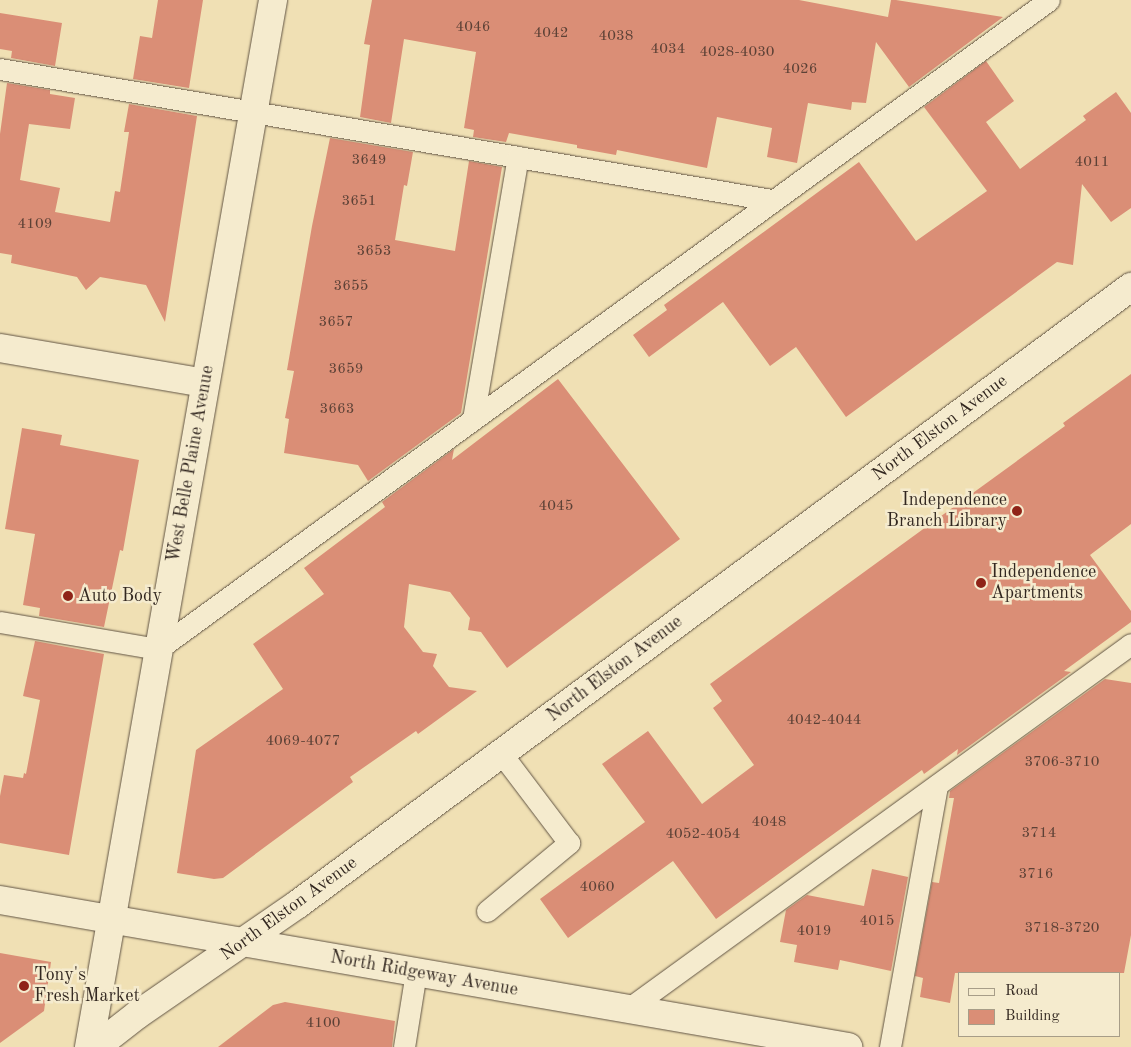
<!DOCTYPE html>
<html>
<head>
<meta charset="utf-8">
<style>
  body { margin:0 }
  #map { position:relative; width:1131px; height:1047px; overflow:hidden; background:#f0e0b4; font-family:"Old Standard TT",serif }
  div>[style] { position:absolute }
  [style*='--x'] { left:calc(var(--x)*1px); top:calc(var(--y)*1px); width:calc(var(--w)*1px); rotate:calc(var(--a)*1deg) }
  .building>* { inset:0; background:#da8e76 }
  .roads { filter:drop-shadow(0 0 1px #625545) drop-shadow(0 0 1px #625545) }
  .service>* { height:21px; margin:-10.5px; padding:0 10.5px; transform-origin:10.5px; border-radius:10.5px; background:#f5ebce }
  .minor>* { height:28px; margin:-14px; padding:0 14px; transform-origin:14px; border-radius:14px; background:#f5ebce }
  .secondary>* { height:28px; margin:-14px; padding:0 14px; transform-origin:14px; border-radius:14px; background:#f5ebce }
  .dots>* { width:14px; height:14px; translate:-50% -50%; box-sizing:border-box; border:2px solid #f5ebce; border-radius:50% }
  span { translate:-50% -50%; white-space:nowrap; text-align:center; line-height:1.15; -webkit-text-stroke:5px #f5ebce; paint-order:stroke }
  .number-label { font-size:15px; color:#5c4136 }
  .number-label span { -webkit-text-stroke-width:0 }
  .street-label { font-size:18px; color:#322720 }
  .poi-label { font-size:18px; color:#322720 }
  .right { translate:-100% -50%; text-align:right }
  .left { translate:0 -50%; text-align:left }
  .legend { position:absolute; left:958px; top:972px; width:162px; height:65px; box-sizing:border-box; background:#f5ebce; border:1px solid #a79d88; margin:0; padding:6px 9px; list-style:none; font-size:15px; color:#322720 }
  .legend li { display:flex; align-items:center; gap:10px; height:25px }
  .legend b { width:25px; border:1px solid #a79d88 }
</style>
</head>
<body>
<div id="map">
  <div class="building">
    <i style="clip-path:polygon(158px 0,203px 0,189px 88px,133px 79px,140px 36px,152px 38px)"></i>
    <i style="clip-path:polygon(372px 0,799px 0,888px 17px,891px 0,896px 0,1003px 17px,909px 87px,876px 42px,866px 103px,852px 102px,851px 110px,808px 103px,797px 163px,767px 157px,772px 128px,717px 117px,707px 168px,617px 150px,616px 155px,577px 148px,577px 145px,509px 133px,506px 142px,473px 137px,474px 130px,464px 128px,476px 52px,404px 39px,391px 123px,360px 117px,370px 45px,364px 44px)"></i>
    <i style="clip-path:polygon(0 13px,62px 23px,55px 66px,11px 58px,12px 51px,0 49px)"></i>
    <i style="clip-path:polygon(986px 61px,1014px 101px,986px 122px,1020px 169px,1086px 120px,1083px 116px,1116px 92px,1131px 113px,1131px 208px,1111px 222px,1082px 184px,1073px 265px,1057px 262px,846px 417px,796px 347px,770px 366px,723px 302px,649px 357px,633px 335px,667px 310px,664px 305px,859px 162px,916px 241px,987px 191px,924px 107px)"></i>
    <i style="clip-path:polygon(7px 83px,50px 90px,50px 94px,75px 98px,70px 129px,29px 124px,20px 180px,60px 188px,55px 212px,110px 222px,115px 191px,120px 192px,129px 132px,124px 132px,129px 104px,197px 116px,165px 322px,146px 285px,100px 277px,86px 290px,77px 277px,11px 263px,12px 255px,0 253px,0 134px)"></i>
    <i style="clip-path:polygon(330px 138px,413px 152px,407px 186px,404px 185px,395px 240px,455px 251px,469px 161px,502px 167px,461px 413px,368px 481px,358px 465px,284px 453px,289px 419px,285px 418px,294px 371px,287px 370px,312px 226px)"></i>
    <i style="clip-path:polygon(1131px 374px,1131px 524px,1090px 555px,1131px 611px,1131px 622px,1064px 671px,1071px 672px,957px 755px,958px 749px,924px 774px,922px 770px,716px 919px,673px 861px,568px 938px,540px 899px,645px 822px,602px 764px,648px 731px,702px 804px,754px 765px,713px 708px,722px 701px,710px 684px,1065px 426px,1063px 423px)"></i>
    <i style="clip-path:polygon(558px 379px,680px 539px,507px 668px,481px 632px,468px 630px,470px 618px,450px 592px,409px 584px,404px 627px,423px 652px,437px 654px,433px 666px,449px 687px,477px 691px,418px 734px,416px 731px,350px 777px,353px 782px,223px 878px,214px 879px,177px 873px,196px 750px,283px 689px,253px 644px,324px 594px,304px 568px,385px 507px,382px 502px,454px 449px,452px 460px)"></i>
    <i style="clip-path:polygon(22px 428px,62px 435px,60px 445px,139px 460px,123px 551px,120px 550px,104px 627px,39px 616px,40px 608px,23px 605px,35px 534px,5px 529px)"></i>
    <i style="clip-path:polygon(35px 641px,104px 654px,69px 855px,0 843px,0 796px,4px 775px,23px 778px,24px 773px,26px 774px,40px 700px,23px 696px)"></i>
    <i style="clip-path:polygon(1105px 679px,1131px 683px,1131px 935px,1124px 973px,955px 973px,950px 1003px,920px 997px,923px 978px,915px 976px,932px 882px,939px 883px,954px 798px,949px 798px,950px 791px)"></i>
    <i style="clip-path:polygon(872px 869px,908px 877px,891px 971px,840px 960px,838px 970px,794px 962px,797px 945px,780px 942px,786px 910px,807px 895px,864px 906px)"></i>
    <i style="clip-path:polygon(0 953px,51px 962px,44px 1011px,0 1043px)"></i>
    <i style="clip-path:polygon(285px 1002px,395px 1021px,392px 1047px,218px 1047px,273px 1005px)"></i>
  </div>
  <div class="roads">
    <div class="service">
      <i style="--x:0;--y:69;--w:782;--a:9.64"></i>
      <i style="--x:473;--y:419;--w:266;--a:-80.3"></i>
      <i style="--x:0;--y:622;--w:160;--a:9.7"></i>
      <i style="--x:158;--y:649;--w:1102;--a:-36.07"></i>
      <i style="--x:487;--y:911;--w:107;--a:-39.7"></i>
      <i style="--x:569;--y:843;--w:113;--a:-127.1"></i>
      <i style="--x:628;--y:1009;--w:621;--a:-35.97"></i>
      <i style="--x:404;--y:1047;--w:76;--a:-80.9"></i>
      <i style="--x:890;--y:1047;--w:266;--a:-79.8"></i>
    </div>
    <div class="minor">
      <i style="--x:0;--y:348;--w:208;--a:9.7"></i>
      <i style="--x:0;--y:900;--w:861;--a:9.83"></i>
      <i style="--x:89;--y:1047;--w:1063;--a:-80.03"></i>
    </div>
    <div class="secondary">
      <i style="--x:96;--y:1047;--w:52;--a:-38"></i>
      <i style="--x:137;--y:1015;--w:196;--a:-34.6"></i>
      <i style="--x:298;--y:904;--w:1037;--a:-36.53"></i>
    </div>
  </div>
  <div class="dots">
    <i style="left:1017px;top:511px;background:#8f2418"></i>
    <i style="left:981px;top:583px;background:#8f2418"></i>
    <i style="left:68px;top:596px;background:#8f2418"></i>
    <i style="left:24px;top:986px;background:#8f2418"></i>
  </div>
  <div class="number-label">
    <span style="left:473px;top:28px">4046</span>
    <span style="left:551px;top:34px">4042</span>
    <span style="left:616px;top:37px">4038</span>
    <span style="left:668px;top:50px">4034</span>
    <span style="left:737px;top:53px">4028-4030</span>
    <span style="left:800px;top:70px">4026</span>
    <span style="left:369px;top:161px">3649</span>
    <span style="left:1092px;top:163px">4011</span>
    <span style="left:359px;top:202px">3651</span>
    <span style="left:35px;top:225px">4109</span>
    <span style="left:374px;top:252px">3653</span>
    <span style="left:351px;top:287px">3655</span>
    <span style="left:336px;top:323px">3657</span>
    <span style="left:346px;top:370px">3659</span>
    <span style="left:337px;top:410px">3663</span>
    <span style="left:556px;top:507px">4045</span>
    <span style="left:824px;top:721px">4042-4044</span>
    <span style="left:303px;top:742px">4069-4077</span>
    <span style="left:1062px;top:763px">3706-3710</span>
    <span style="left:769px;top:823px">4048</span>
    <span style="left:1039px;top:834px">3714</span>
    <span style="left:703px;top:835px">4052-4054</span>
    <span style="left:1036px;top:875px">3716</span>
    <span style="left:597px;top:888px">4060</span>
    <span style="left:877px;top:922px">4015</span>
    <span style="left:1062px;top:929px">3718-3720</span>
    <span style="left:814px;top:932px">4019</span>
    <span style="left:323px;top:1024px">4100</span>
  </div>
  <div class="street-label">
    <span style="left:940px;top:428px;rotate:-37deg">North Elston Avenue</span>
    <span style="left:191px;top:464px;rotate:-80deg">West Belle Plaine Avenue</span>
    <span style="left:615px;top:669px;rotate:-37deg">North Elston Avenue</span>
    <span style="left:289px;top:909px;rotate:-36deg">North Elston Avenue</span>
    <span style="left:424px;top:974px;rotate:10deg">North Ridgeway Avenue</span>
  </div>
  <div class="poi-label">
    <span class="right" style="left:1007px;top:511px">Independence<br>Branch Library</span>
    <span class="left" style="left:991px;top:583px">Independence<br>Apartments</span>
    <span class="left" style="left:78px;top:596px">Auto Body</span>
    <span class="left" style="left:34px;top:986px">Tony's<br>Fresh Market</span>
  </div>
  <ul class="legend">
  <li><b style="height:6px;background:#f5ebce"></b>Road</li>
  <li><b style="height:14px;background:#da8e76"></b>Building</li>
  </ul>
</div>
</body>
</html>
